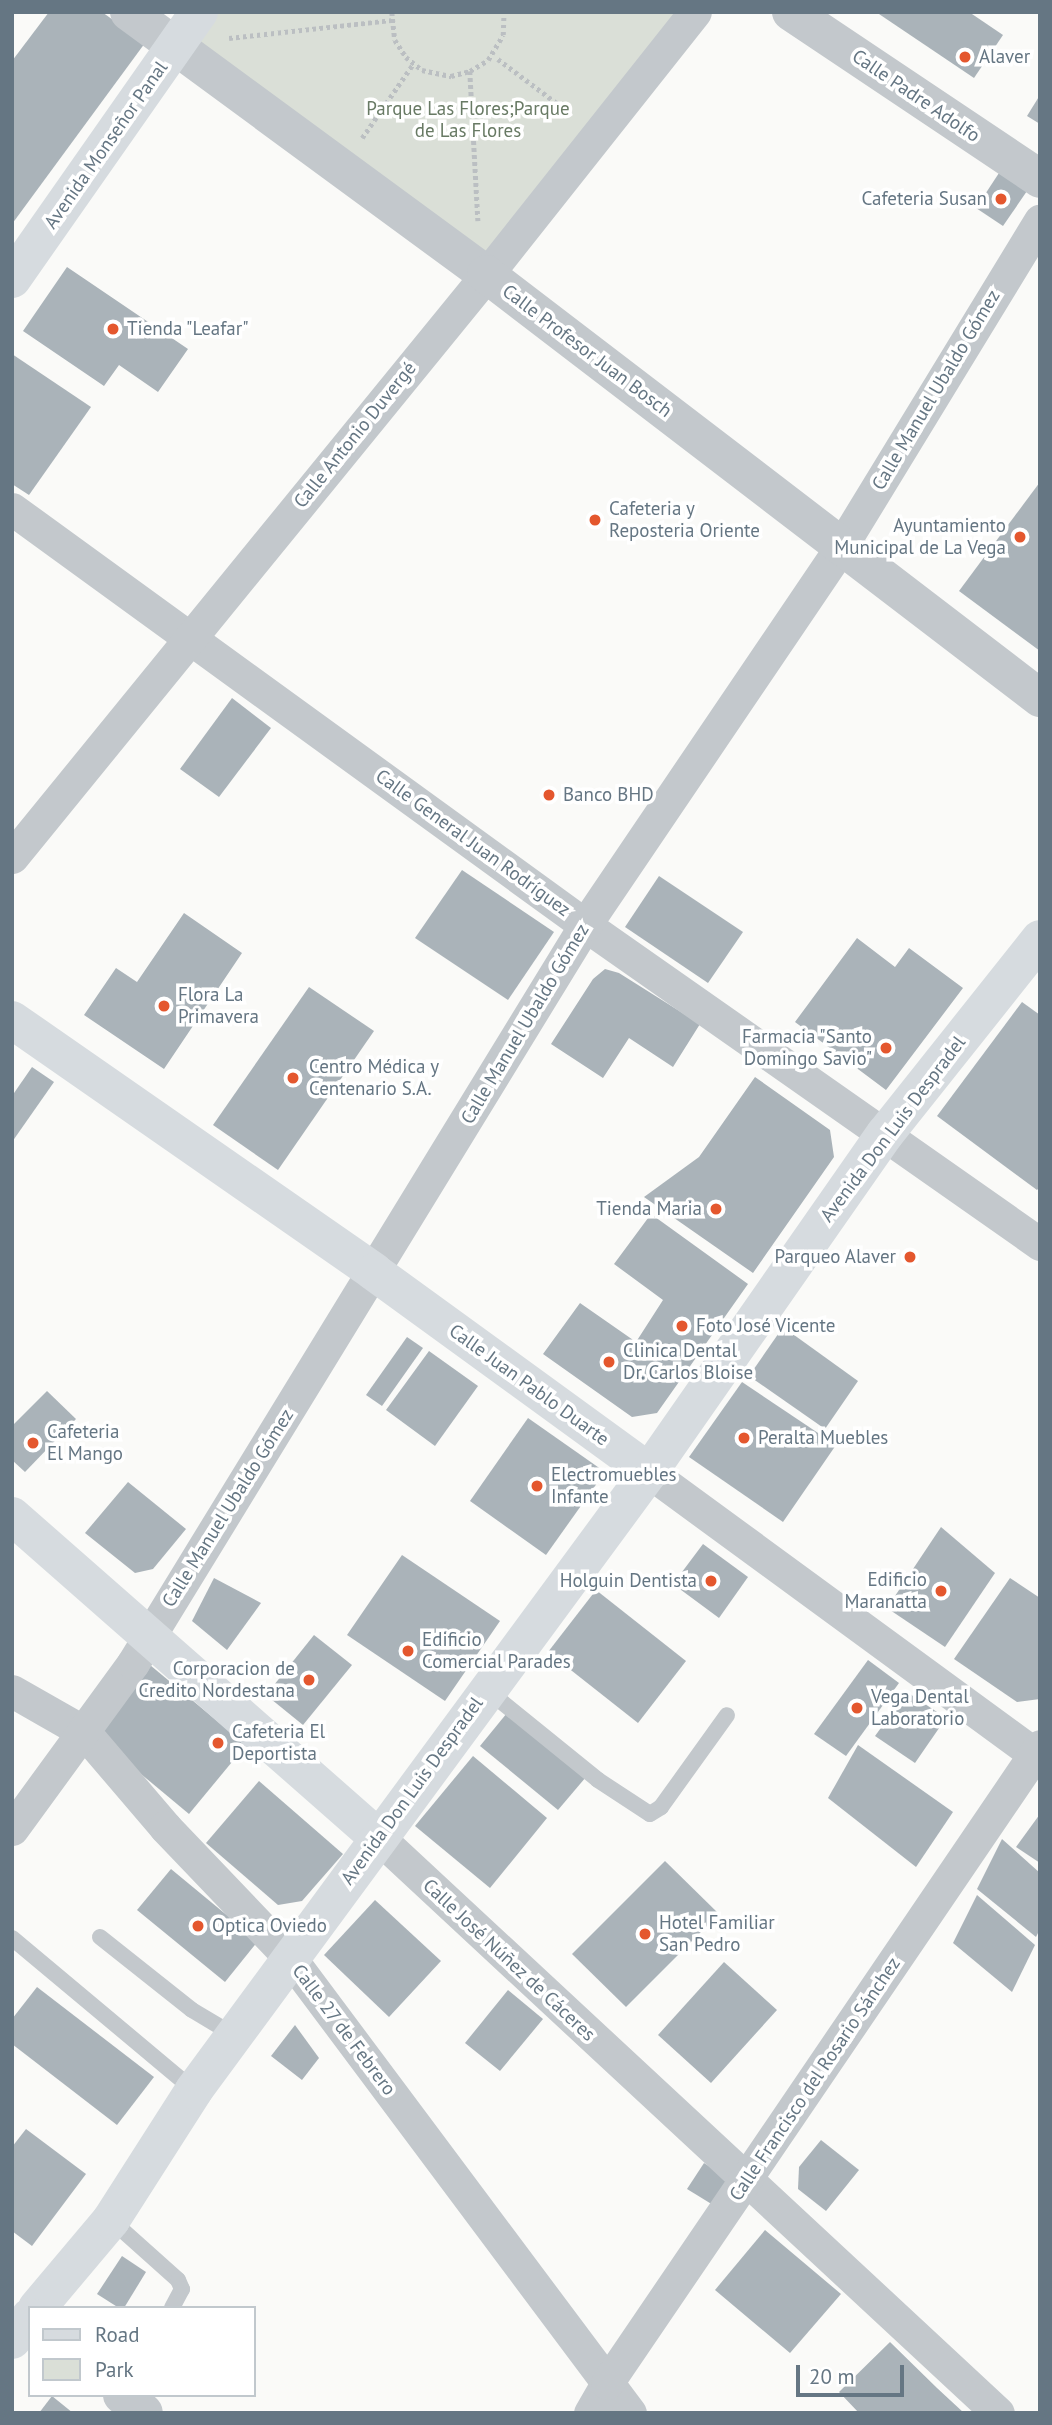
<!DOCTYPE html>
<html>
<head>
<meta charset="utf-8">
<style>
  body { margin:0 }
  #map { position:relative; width:1052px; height:2425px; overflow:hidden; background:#fafaf8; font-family:"PT Sans",sans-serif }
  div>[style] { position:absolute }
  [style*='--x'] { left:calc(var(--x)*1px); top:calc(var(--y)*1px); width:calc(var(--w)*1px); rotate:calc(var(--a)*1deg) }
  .green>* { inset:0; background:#dadfd7 }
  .building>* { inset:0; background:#aab3b9 }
  .path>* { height:4.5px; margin-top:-2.25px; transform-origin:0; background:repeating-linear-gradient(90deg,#bbbfc2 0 3.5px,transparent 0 7px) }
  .service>* { height:16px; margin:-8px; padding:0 8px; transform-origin:8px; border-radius:8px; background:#c3c8cc }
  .minor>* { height:33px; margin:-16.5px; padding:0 16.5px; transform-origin:16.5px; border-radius:16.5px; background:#c3c8cc }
  .tertiary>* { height:38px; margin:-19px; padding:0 19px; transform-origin:19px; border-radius:19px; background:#c3c8cc }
  .secondary>* { height:38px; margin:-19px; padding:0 19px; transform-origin:19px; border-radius:19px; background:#d6dbdf }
  .dots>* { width:19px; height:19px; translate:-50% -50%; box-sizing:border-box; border:4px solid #fff; border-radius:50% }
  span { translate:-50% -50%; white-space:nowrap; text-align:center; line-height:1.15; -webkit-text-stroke:7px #fff; paint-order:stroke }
  .poi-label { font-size:19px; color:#657683 }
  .left { translate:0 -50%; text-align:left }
  .right { translate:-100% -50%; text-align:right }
  .street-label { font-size:19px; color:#657683 }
  .park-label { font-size:19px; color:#687a64 }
  .frame { position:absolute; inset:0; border:14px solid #657683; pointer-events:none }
  .legend { position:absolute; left:28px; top:2306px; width:228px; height:91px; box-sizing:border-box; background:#fff; border:2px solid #c1c8cd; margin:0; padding:9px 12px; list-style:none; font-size:21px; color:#657683 }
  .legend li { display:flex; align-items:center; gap:14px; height:35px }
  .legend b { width:35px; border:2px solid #c1c8cd }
  .scale { position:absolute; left:796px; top:2365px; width:108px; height:32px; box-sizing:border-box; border:4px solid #657683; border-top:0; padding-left:9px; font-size:21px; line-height:24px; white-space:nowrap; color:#657683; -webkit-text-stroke:5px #fff; paint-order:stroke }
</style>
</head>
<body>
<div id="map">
  <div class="green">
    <i style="clip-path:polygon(205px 12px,686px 12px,490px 269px,184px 42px)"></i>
  </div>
  <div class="building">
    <i style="clip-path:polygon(49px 12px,102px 12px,145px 43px,12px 224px,12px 61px)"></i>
    <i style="clip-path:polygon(876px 12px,969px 12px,1003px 35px,974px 78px)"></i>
    <i style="clip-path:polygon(1040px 95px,1040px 124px,1027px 116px)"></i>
    <i style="clip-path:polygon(999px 173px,1027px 191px,1003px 226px,976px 208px)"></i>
    <i style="clip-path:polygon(67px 267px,188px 349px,158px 392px,119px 365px,104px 386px,23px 331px)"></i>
    <i style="clip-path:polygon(12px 354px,91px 407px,29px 495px,12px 484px)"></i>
    <i style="clip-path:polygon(1040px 482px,1040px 651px,959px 591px)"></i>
    <i style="clip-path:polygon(232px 698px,271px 728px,219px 797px,180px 769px)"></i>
    <i style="clip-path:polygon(462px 870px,554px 932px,508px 1000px,415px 938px)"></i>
    <i style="clip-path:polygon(659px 876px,743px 932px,708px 983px,625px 927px)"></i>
    <i style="clip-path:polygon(184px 913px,242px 953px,164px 1069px,84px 1015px,116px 968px,137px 982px)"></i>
    <i style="clip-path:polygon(857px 938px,895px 967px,909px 948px,963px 988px,886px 1090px,795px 1022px)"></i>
    <i style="clip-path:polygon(605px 969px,619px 973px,700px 1024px,673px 1067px,629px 1038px,603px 1078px,551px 1044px,593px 979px)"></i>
    <i style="clip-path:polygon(309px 987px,374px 1031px,278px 1170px,213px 1125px)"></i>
    <i style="clip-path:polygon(1022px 1002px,1040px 1015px,1040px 1187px,1037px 1190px,937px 1116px)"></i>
    <i style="clip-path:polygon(32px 1067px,54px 1082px,12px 1142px,12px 1096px)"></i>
    <i style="clip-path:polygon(755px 1077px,830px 1130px,834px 1157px,753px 1273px,644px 1197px,699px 1157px)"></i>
    <i style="clip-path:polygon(651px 1214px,748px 1284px,657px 1413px,632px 1417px,543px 1354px,580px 1303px,636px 1342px,663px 1300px,614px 1264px)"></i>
    <i style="clip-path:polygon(783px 1327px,858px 1381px,825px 1429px,749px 1376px)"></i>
    <i style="clip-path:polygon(407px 1337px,423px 1348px,382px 1406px,366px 1395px)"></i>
    <i style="clip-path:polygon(429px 1351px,478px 1386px,435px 1446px,386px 1410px)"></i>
    <i style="clip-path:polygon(742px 1382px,836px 1445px,783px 1522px,689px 1457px)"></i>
    <i style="clip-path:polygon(47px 1391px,76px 1419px,25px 1472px,12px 1460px,12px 1426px)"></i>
    <i style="clip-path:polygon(528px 1418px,605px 1472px,546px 1555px,470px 1501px)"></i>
    <i style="clip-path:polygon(128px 1482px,186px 1529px,153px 1569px,135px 1573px,85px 1533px)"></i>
    <i style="clip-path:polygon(941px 1527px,995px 1573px,945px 1647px,887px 1608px)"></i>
    <i style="clip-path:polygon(703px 1544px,748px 1577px,719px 1618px,673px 1584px)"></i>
    <i style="clip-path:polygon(402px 1555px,500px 1621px,445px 1701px,347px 1635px)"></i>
    <i style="clip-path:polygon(214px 1578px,261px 1603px,227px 1650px,192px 1621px)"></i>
    <i style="clip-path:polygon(1010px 1578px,1040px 1598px,1040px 1699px,1017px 1702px,954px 1659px)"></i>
    <i style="clip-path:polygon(596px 1590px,686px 1661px,638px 1723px,548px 1652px)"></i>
    <i style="clip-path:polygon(314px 1635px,352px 1665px,303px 1725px,266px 1695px)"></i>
    <i style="clip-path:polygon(868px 1660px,899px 1683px,846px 1756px,814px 1734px)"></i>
    <i style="clip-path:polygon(150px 1665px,246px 1745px,189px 1814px,93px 1734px)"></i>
    <i style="clip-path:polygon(907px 1692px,946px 1718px,915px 1763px,875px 1736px)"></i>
    <i style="clip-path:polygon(507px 1713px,586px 1777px,558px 1810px,480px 1746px)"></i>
    <i style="clip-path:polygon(858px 1745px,953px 1812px,916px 1867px,828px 1798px)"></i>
    <i style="clip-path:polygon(473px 1756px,547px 1818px,490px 1888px,415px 1826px)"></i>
    <i style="clip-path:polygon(259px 1781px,343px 1854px,302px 1901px,278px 1905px,206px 1843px)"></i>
    <i style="clip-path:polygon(1040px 1814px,1040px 1863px,1016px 1847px)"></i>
    <i style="clip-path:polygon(1002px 1839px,1040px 1873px,1040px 1929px,1036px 1937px,977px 1889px)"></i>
    <i style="clip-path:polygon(665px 1861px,719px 1914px,626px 2007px,572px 1954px)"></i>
    <i style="clip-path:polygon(171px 1869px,258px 1941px,225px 1982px,137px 1910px)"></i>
    <i style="clip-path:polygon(977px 1895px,1035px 1945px,1012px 1992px,953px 1943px)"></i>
    <i style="clip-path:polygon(375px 1900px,441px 1961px,389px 2017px,324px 1955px)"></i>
    <i style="clip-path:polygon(724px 1962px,777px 2010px,711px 2083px,658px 2035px)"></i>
    <i style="clip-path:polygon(37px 1987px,154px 2077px,117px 2125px,12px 2044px,12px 2019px)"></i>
    <i style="clip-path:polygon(508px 1990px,543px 2019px,500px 2071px,465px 2043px)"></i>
    <i style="clip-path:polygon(295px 2025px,319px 2058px,302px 2080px,271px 2056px)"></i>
    <i style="clip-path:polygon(26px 2129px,86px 2174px,32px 2246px,12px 2231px,12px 2147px)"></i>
    <i style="clip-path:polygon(821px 2140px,859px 2170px,826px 2211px,798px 2189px,799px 2167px)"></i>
    <i style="clip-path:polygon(704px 2163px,734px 2182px,718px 2208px,687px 2189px)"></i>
    <i style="clip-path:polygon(765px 2230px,841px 2294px,790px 2353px,715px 2290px)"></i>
    <i style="clip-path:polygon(122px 2256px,146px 2272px,124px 2308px,119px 2308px,97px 2294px)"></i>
    <i style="clip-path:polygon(890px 2342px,937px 2388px,964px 2413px,859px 2413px,839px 2392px)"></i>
    <i style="clip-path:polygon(52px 2396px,73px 2413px,39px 2413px)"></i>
  </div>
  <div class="path">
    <i style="--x:392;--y:12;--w:28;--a:84"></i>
    <i style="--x:395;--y:40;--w:20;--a:57"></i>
    <i style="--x:406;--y:57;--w:21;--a:39"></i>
    <i style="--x:422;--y:70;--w:30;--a:12"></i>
    <i style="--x:451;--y:76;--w:20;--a:-15"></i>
    <i style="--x:470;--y:71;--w:21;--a:-31"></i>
    <i style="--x:488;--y:60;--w:29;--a:-59"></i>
    <i style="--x:503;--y:35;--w:23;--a:-88"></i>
    <i style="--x:229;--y:38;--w:163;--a:-6.3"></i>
    <i style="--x:498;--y:59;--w:90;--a:36.9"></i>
    <i style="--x:470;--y:71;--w:150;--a:86.9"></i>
    <i style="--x:362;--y:138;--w:90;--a:-55.4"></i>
  </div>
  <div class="service">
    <i style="--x:487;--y:1690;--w:143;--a:39"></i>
    <i style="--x:598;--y:1780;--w:62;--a:33.2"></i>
    <i style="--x:650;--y:1814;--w:13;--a:-32"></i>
    <i style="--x:661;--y:1807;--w:113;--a:-54.3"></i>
    <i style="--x:100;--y:1937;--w:117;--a:38.4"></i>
    <i style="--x:192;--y:2010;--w:49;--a:30.8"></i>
    <i style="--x:12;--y:1938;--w:237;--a:39.9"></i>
    <i style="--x:111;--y:2220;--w:90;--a:41.8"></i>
    <i style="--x:178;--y:2280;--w:10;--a:66"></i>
    <i style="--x:182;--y:2289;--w:21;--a:118"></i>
  </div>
  <div class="minor">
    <i style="--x:12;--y:509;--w:708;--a:35.98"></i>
    <i style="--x:585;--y:925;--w:556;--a:35.03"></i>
    <i style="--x:12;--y:857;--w:753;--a:-50.82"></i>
    <i style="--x:488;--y:273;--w:333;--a:-51.6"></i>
    <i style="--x:649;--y:1472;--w:484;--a:36.2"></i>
    <i style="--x:12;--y:1691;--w:83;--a:29.7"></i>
    <i style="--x:84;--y:1732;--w:125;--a:49.5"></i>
    <i style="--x:165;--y:1827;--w:181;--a:46.3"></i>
    <i style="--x:290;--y:1958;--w:568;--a:53.23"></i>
    <i style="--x:12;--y:1829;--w:205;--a:-53.9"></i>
    <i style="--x:133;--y:1663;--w:865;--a:-58.51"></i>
    <i style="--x:585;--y:925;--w:459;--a:-55.9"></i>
    <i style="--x:842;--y:545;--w:380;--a:-58.6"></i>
    <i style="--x:378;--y:1837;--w:846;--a:42.89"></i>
    <i style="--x:590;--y:2413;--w:34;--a:-60"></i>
    <i style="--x:607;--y:2383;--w:770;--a:-55.79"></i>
  </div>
  <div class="tertiary">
    <i style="--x:129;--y:12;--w:443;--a:36.3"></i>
    <i style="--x:486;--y:274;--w:698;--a:37.43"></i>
    <i style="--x:791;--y:12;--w:300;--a:33.8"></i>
    <i style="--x:122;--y:2395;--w:28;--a:39"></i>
  </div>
  <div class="secondary">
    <i style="--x:12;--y:279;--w:326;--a:-55"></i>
    <i style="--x:12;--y:1020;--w:441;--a:34.8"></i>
    <i style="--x:374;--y:1272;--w:340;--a:36"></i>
    <i style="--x:12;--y:1516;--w:487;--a:41.3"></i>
    <i style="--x:37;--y:2308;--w:115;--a:-49.9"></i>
    <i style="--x:111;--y:2220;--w:154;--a:-57.4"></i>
    <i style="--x:194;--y:2090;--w:767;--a:-53.64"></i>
    <i style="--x:649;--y:1472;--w:412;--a:-55.1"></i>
    <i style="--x:885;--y:1134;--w:249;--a:-51.5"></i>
    <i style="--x:12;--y:2340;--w:29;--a:-52"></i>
  </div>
  <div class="dots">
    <i style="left:965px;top:57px;background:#e4572e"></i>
    <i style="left:1001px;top:199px;background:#e4572e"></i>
    <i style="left:113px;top:329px;background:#e4572e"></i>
    <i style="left:595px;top:520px;background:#e4572e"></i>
    <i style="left:1020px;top:537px;background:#e4572e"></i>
    <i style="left:549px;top:795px;background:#e4572e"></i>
    <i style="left:164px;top:1006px;background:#e4572e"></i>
    <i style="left:886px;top:1048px;background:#e4572e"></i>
    <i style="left:293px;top:1078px;background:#e4572e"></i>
    <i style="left:716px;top:1209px;background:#e4572e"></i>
    <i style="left:910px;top:1257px;background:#e4572e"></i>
    <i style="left:682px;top:1326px;background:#e4572e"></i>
    <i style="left:609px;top:1362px;background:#e4572e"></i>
    <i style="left:744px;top:1438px;background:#e4572e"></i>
    <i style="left:33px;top:1443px;background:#e4572e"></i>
    <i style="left:537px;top:1486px;background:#e4572e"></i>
    <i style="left:711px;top:1581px;background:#e4572e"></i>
    <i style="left:941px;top:1591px;background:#e4572e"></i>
    <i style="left:408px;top:1651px;background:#e4572e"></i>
    <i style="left:309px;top:1680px;background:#e4572e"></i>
    <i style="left:857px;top:1708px;background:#e4572e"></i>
    <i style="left:218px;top:1743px;background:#e4572e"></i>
    <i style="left:198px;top:1926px;background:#e4572e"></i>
    <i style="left:645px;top:1934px;background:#e4572e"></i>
  </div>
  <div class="poi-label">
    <span class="left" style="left:979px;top:57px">Alaver</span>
    <span class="right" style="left:987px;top:199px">Cafeteria Susan</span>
    <span class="left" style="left:127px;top:329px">Tienda "Leafar"</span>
    <span class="left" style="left:609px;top:520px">Cafeteria y<br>Reposteria Oriente</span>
    <span class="right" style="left:1006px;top:537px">Ayuntamiento<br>Municipal de La Vega</span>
    <span class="left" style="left:563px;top:795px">Banco BHD</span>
    <span class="left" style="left:178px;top:1006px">Flora La<br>Primavera</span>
    <span class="right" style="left:872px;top:1048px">Farmacia "Santo<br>Domingo Savio"</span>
    <span class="left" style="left:309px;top:1078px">Centro Médica y<br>Centenario S.A.</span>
    <span class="right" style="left:702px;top:1209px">Tienda Maria</span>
    <span class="right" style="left:896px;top:1257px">Parqueo Alaver</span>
    <span class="left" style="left:696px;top:1326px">Foto José Vicente</span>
    <span class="left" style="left:623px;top:1362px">Clinica Dental<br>Dr. Carlos Bloise</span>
    <span class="left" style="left:47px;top:1443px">Cafeteria<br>El Mango</span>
    <span class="left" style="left:758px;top:1438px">Peralta Muebles</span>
    <span class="left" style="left:551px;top:1486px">Electromuebles<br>Infante</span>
    <span class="right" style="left:927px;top:1591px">Edificio<br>Maranatta</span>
    <span class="right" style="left:697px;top:1581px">Holguin Dentista</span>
    <span class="left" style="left:422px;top:1651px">Edificio<br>Comercial Parades</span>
    <span class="right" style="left:295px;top:1680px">Corporacion de<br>Credito Nordestana</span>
    <span class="left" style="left:871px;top:1708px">Vega Dental<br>Laboratorio</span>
    <span class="left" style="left:232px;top:1743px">Cafeteria El<br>Deportista</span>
    <span class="left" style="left:659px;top:1934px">Hotel Familiar<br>San Pedro</span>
    <span class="left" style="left:212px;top:1926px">Optica Oviedo</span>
  </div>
  <div class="street-label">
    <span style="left:916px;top:96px;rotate:34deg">Calle Padre Adolfo</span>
    <span style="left:106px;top:145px;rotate:-55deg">Avenida Monseñor Panal</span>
    <span style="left:587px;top:351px;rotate:37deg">Calle Profesor Juan Bosch</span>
    <span style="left:936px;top:390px;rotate:-59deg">Calle Manuel Ubaldo Gómez</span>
    <span style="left:355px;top:435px;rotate:-51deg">Calle Antonio Duvergé</span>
    <span style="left:473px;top:843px;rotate:36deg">Calle General Juan Rodríguez</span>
    <span style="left:525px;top:1024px;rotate:-59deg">Calle Manuel Ubaldo Gómez</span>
    <span style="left:893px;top:1129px;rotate:-53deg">Avenida Don Luis Despradel</span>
    <span style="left:529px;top:1385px;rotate:36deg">Calle Juan Pablo Duarte</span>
    <span style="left:228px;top:1508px;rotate:-58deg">Calle Manuel Ubaldo Gómez</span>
    <span style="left:412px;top:1791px;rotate:-54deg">Avenida Don Luis Despradel</span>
    <span style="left:509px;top:1960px;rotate:43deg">Calle José Núñez de Cáceres</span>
    <span style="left:344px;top:2030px;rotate:53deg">Calle 27 de Febrero</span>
    <span style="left:815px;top:2079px;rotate:-56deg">Calle Francisco del Rosario Sánchez</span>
  </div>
  <div class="park-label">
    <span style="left:468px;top:120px">Parque Las Flores;Parque<br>de Las Flores</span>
  </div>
  <div class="frame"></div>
  <ul class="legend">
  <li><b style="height:9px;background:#d6dbdf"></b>Road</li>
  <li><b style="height:19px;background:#dadfd7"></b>Park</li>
  </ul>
  <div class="scale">20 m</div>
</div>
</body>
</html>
